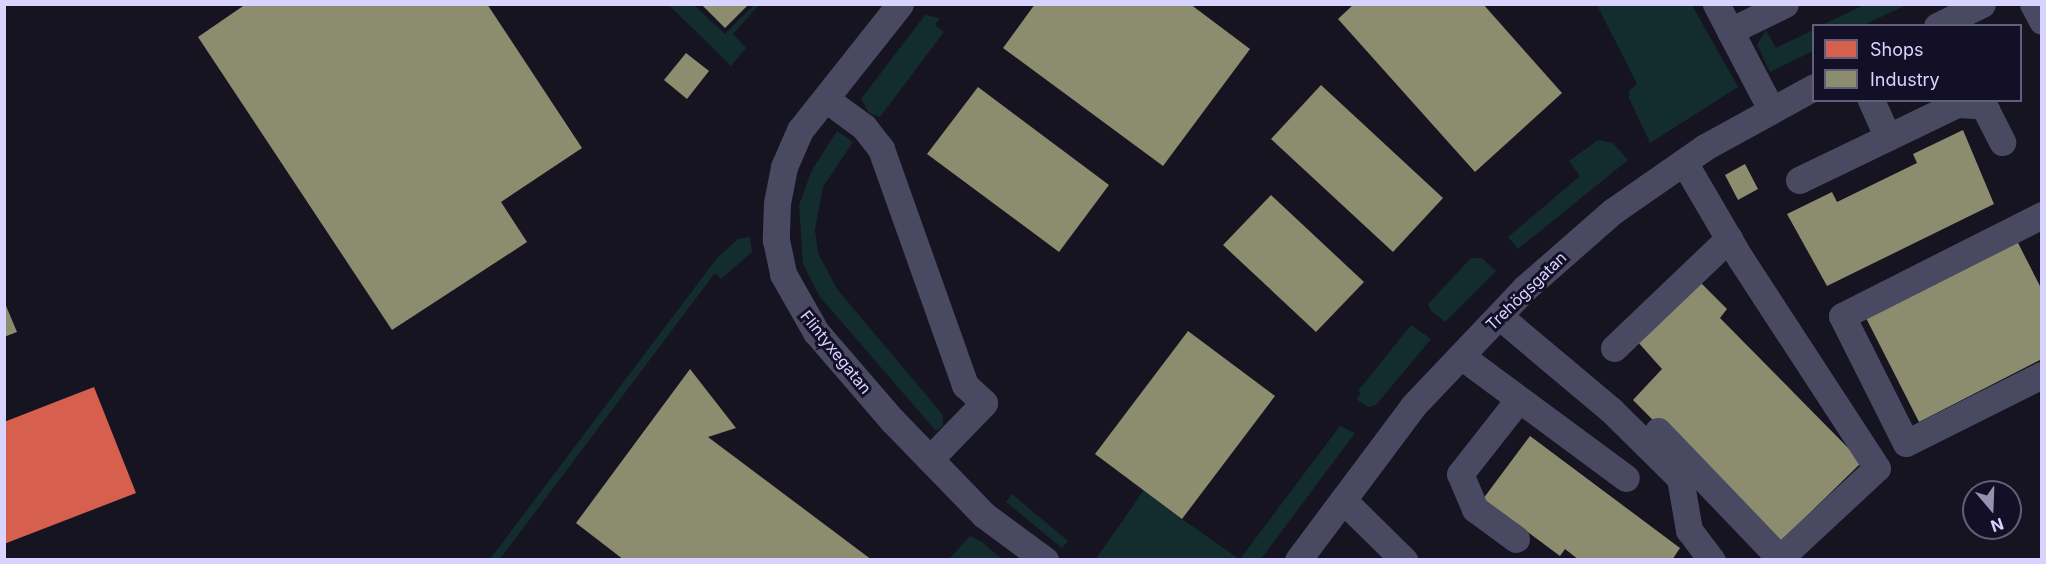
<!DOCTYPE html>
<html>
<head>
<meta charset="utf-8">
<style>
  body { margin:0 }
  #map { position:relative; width:2046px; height:564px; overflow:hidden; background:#161421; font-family:Inter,sans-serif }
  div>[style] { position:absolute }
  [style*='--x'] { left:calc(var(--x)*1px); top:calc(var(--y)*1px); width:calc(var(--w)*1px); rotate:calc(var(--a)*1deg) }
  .green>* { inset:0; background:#132c2d }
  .shops>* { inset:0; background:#d6604d }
  .industry>* { inset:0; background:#8c8c6e }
  .minor>* { height:27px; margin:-13.5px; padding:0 13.5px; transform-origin:13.5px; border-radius:13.5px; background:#4a4962 }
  span { translate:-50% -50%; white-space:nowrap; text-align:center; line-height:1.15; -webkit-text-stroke:6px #130f26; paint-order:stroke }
  .street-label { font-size:16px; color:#d9d4ff }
  .frame { position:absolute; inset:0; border:6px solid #d9d4ff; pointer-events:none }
  .legend { position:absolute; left:1812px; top:24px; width:210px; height:78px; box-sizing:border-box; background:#130f26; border:2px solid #625e7d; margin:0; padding:8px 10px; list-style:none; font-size:18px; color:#d9d4ff }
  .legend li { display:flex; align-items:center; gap:12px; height:30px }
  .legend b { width:30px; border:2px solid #625e7d }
  .north { position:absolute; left:1962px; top:480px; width:60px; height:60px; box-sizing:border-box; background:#130f26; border:2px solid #625e7d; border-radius:50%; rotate:161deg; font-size:16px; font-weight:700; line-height:24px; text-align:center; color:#d9d4ff }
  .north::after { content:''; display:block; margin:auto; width:21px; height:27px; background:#9591b1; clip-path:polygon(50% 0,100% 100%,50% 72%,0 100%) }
</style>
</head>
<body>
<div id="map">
  <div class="green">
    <i style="clip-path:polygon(669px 5px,694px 5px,725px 34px,754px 5px,759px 5px,733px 34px,746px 48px,731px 66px)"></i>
    <i style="clip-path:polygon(1597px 5px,1692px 5px,1738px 87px,1650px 143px,1629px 98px,1629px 91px,1637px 84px)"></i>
    <i style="clip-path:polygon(1864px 5px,1906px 5px,1864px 25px,1822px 25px)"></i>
    <i style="clip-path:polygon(925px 15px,940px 18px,935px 25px,944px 32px,880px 117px,869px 113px,861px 99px)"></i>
    <i style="clip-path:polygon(1766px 30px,1776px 48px,1813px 30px,1813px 51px,1770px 72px,1757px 45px)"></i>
    <i style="clip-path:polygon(837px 131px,853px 142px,823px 187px,815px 230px,818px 253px,837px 289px,943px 415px,943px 426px,936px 431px,820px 297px,803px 264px,799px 205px,812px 170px)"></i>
    <i style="clip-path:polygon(1598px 140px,1613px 143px,1628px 160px,1518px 249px,1508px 237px,1580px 176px,1569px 161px)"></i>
    <i style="clip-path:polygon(750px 237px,752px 252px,721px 279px,715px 273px,500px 559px,490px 559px,717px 258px,738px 239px)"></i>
    <i style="clip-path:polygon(1471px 258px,1482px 258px,1496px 271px,1445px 322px,1431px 311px,1428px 304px)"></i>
    <i style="clip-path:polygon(1411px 325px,1431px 339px,1376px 405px,1368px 407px,1356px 399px,1361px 393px,1358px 391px)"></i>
    <i style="clip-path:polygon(1340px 426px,1355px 433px,1261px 559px,1240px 559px)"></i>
    <i style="clip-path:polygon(1144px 490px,1182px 519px,1239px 559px,1095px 560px)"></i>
    <i style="clip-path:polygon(1012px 494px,1068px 541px,1062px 548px,1006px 502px)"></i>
    <i style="clip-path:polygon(970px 536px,982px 542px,1002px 559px,949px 559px)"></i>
  </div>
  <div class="shops">
    <i style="clip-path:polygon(94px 387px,136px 493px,4px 544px,4px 422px)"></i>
  </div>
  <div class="industry">
    <i style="clip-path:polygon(246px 4px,487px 4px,582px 148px,501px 202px,527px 242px,392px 330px,198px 37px)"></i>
    <i style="clip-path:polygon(701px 4px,749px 4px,725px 28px)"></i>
    <i style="clip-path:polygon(1035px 4px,1190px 4px,1250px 49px,1163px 166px,1003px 48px)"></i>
    <i style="clip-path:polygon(1354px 4px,1483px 4px,1562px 93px,1475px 172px,1338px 19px)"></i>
    <i style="clip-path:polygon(686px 53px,709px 71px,687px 99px,664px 80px)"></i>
    <i style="clip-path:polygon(1321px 85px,1443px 198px,1393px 252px,1271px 139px)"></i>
    <i style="clip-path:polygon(978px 87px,1109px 185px,1059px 252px,927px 154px)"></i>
    <i style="clip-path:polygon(1963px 130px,1994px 204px,1827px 286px,1787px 214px,1832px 192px,1837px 202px,1917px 163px,1913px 154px)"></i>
    <i style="clip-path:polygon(1745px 164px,1758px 189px,1738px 200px,1725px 175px)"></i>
    <i style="clip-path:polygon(1271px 195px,1364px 282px,1316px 332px,1223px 245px)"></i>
    <i style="clip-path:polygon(2016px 239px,2042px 290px,2042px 359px,1919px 422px,1865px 316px)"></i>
    <i style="clip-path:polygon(1699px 281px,1727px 309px,1720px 318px,1862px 462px,1777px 545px,1633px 400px,1662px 369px,1637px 341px)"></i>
    <i style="clip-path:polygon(4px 301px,17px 332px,4px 337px)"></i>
    <i style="clip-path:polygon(1188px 331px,1275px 396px,1182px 519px,1095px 454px)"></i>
    <i style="clip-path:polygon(690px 369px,736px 428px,708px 437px,872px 560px,624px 560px,576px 523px)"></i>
    <i style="clip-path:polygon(1530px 436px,1680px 548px,1672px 560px,1579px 560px,1565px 549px,1560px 556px,1483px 499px)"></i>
  </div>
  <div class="minor">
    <i style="--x:900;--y:4;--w:161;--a:128.4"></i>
    <i style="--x:800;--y:130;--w:40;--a:113.4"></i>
    <i style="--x:784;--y:167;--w:37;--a:101"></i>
    <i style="--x:777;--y:203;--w:37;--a:92"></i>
    <i style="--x:776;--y:240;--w:35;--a:78"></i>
    <i style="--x:783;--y:274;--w:67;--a:60.4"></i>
    <i style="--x:816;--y:332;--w:116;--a:49.2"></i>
    <i style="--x:892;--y:420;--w:132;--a:45.9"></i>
    <i style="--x:984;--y:515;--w:76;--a:36.4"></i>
    <i style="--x:1716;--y:4;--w:119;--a:62.4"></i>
    <i style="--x:2033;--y:4;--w:19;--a:62"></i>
    <i style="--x:1937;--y:26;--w:50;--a:-26.1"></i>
    <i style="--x:1730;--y:31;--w:61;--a:-26.1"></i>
    <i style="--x:826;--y:99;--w:47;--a:36.4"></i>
    <i style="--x:864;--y:127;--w:28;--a:52"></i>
    <i style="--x:881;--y:149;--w:251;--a:70.4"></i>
    <i style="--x:965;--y:385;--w:26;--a:43"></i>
    <i style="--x:984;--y:403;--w:78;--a:134"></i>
    <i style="--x:1871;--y:100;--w:39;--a:66"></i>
    <i style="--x:1799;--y:180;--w:175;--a:-25.7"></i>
    <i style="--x:1957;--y:104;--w:22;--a:3"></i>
    <i style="--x:1979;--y:105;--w:9;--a:36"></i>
    <i style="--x:1986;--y:110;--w:36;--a:63"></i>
    <i style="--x:2042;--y:215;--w:224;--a:153.2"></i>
    <i style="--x:1842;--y:316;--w:142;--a:63.3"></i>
    <i style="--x:1906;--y:443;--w:152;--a:-26.6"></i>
    <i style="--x:1499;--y:316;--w:146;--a:40"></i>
    <i style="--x:1611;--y:410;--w:97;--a:44.6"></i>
    <i style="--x:1680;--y:478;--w:53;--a:80.2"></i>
    <i style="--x:1689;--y:530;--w:38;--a:53"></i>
    <i style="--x:1614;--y:348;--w:159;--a:-43.7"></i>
    <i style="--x:1461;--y:356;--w:205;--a:36.5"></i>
    <i style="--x:1658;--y:431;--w:176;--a:46.2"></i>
    <i style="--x:1780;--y:558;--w:132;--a:-42.9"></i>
    <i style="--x:1877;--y:468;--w:251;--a:-123.1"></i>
    <i style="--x:1740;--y:258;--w:111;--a:-120.3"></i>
    <i style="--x:1343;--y:500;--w:86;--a:44.5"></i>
    <i style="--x:1516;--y:539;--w:51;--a:-143.8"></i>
    <i style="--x:1475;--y:509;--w:38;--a:-113"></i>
    <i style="--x:1460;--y:474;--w:95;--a:-51.8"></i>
    <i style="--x:1298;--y:560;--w:192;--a:-53.2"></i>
    <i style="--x:1413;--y:406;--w:163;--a:-46.5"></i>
    <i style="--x:1525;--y:288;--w:117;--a:-41.2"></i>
    <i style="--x:1613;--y:211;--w:112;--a:-34.8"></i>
    <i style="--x:1705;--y:147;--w:124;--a:-28.8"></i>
  </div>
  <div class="street-label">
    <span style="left:1526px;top:291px;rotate:-44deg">Trehögsgatan</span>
    <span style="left:836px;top:352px;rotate:51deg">Flintyxegatan</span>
  </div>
  <div class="frame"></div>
  <ul class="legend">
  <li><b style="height:16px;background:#d6604d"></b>Shops</li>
  <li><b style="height:16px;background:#8c8c6e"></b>Industry</li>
  </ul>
  <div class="north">N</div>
</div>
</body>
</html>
